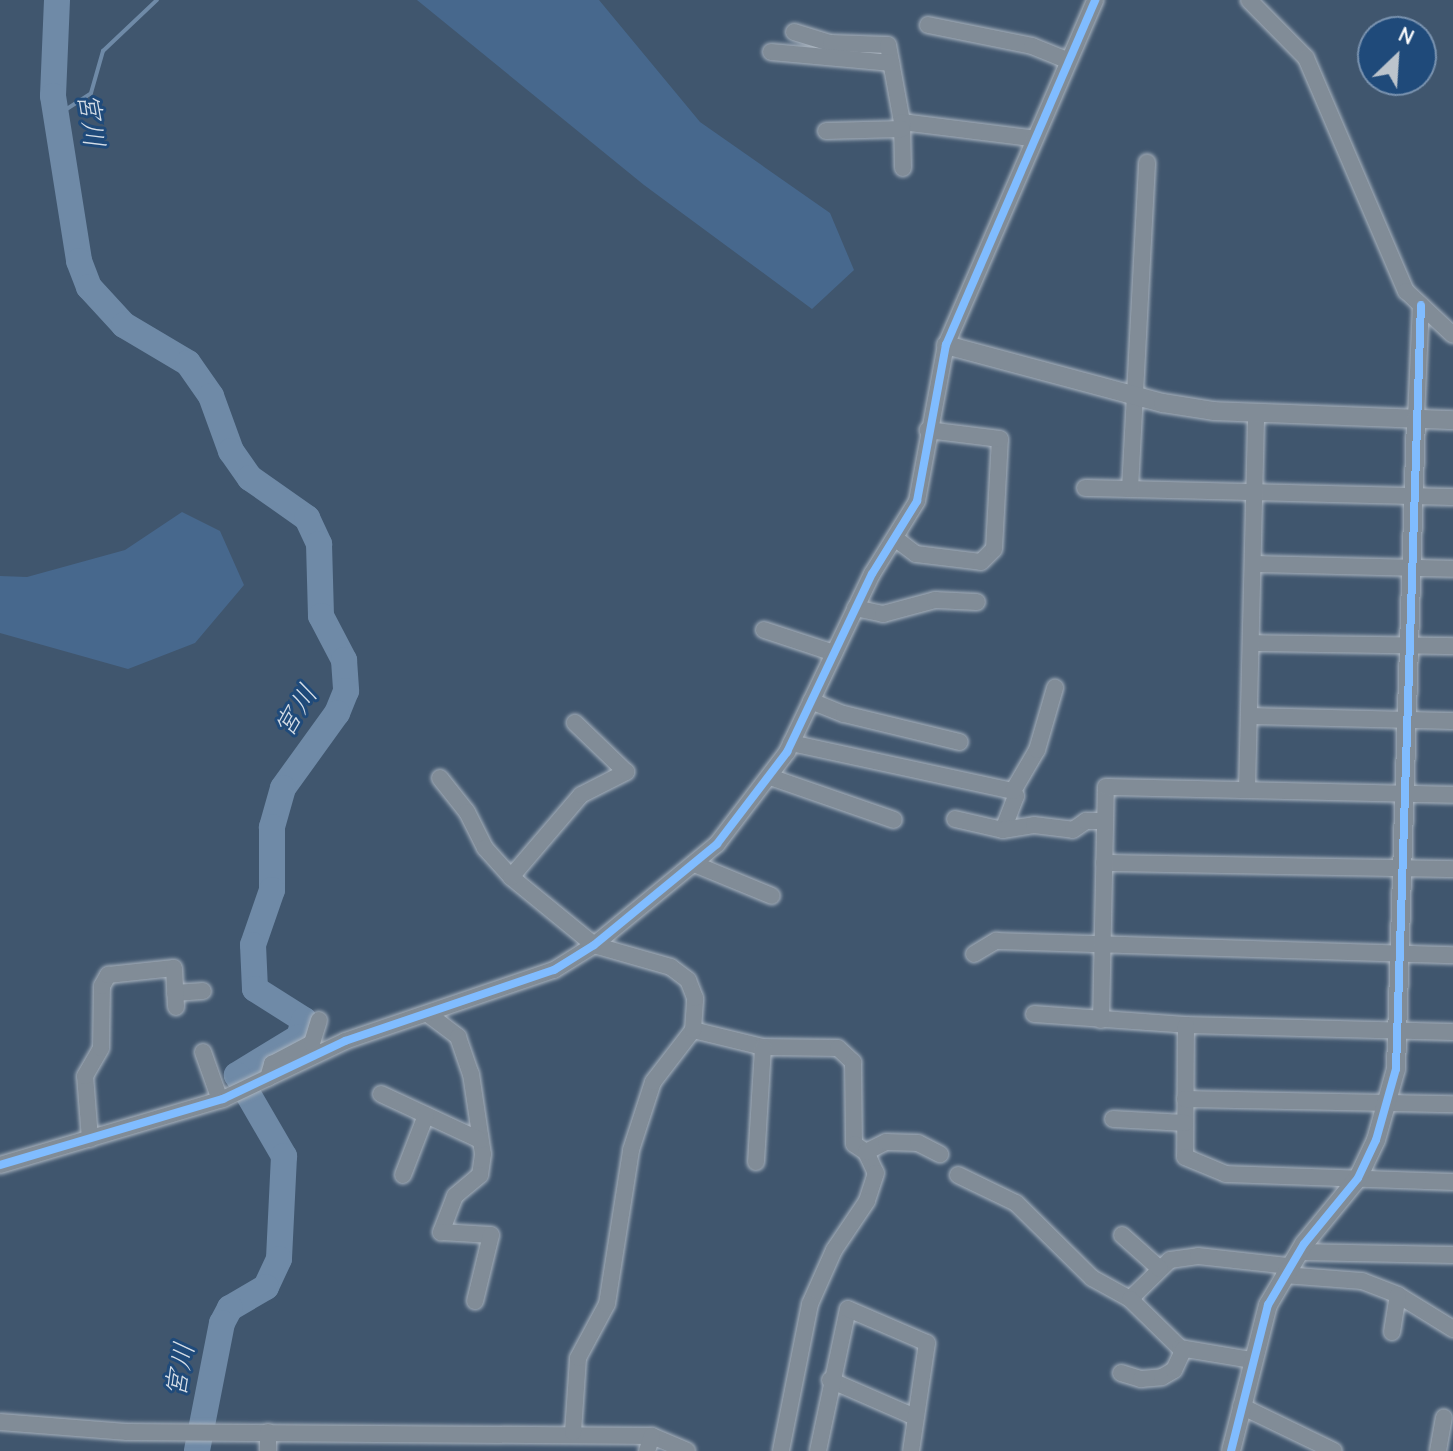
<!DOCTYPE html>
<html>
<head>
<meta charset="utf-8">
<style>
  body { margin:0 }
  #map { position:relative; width:1453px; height:1451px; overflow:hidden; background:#40566e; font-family:"Comic Neue","Klee One",sans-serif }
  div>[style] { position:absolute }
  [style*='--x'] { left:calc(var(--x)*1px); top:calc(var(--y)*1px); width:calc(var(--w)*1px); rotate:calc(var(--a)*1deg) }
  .green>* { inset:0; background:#47688d }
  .stream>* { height:4px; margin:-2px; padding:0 2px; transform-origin:2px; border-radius:2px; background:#6f8aa7 }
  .river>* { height:26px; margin:-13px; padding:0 13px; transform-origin:13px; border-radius:13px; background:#6f8aa7 }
  .roads { filter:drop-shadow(0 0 2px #a9b3be) drop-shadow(0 0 2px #a9b3be) }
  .minor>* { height:16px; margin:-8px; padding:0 8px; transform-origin:8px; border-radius:8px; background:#818c97 }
  .tertiary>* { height:18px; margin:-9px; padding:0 9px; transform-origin:9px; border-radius:9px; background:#818c97 }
  .cycleway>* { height:8px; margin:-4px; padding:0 4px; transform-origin:4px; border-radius:4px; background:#80bcff }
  span { translate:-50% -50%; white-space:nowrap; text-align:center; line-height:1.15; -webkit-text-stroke:6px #1f4a7a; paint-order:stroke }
  .water-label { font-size:28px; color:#d5dde6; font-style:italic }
  .north { position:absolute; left:1357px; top:16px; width:80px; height:80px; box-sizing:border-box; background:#1f4a7a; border:2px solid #7992af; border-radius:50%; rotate:25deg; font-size:22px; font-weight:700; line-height:32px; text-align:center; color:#fff }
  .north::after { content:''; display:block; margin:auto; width:28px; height:36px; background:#bcc4cc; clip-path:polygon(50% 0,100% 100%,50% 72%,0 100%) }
</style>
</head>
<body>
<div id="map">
  <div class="green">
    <i style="clip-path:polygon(417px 0,599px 0,700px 122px,830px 213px,854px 270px,812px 309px,644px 185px)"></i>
    <i style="clip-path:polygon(182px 512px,220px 531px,244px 585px,195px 643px,128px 669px,0 633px,0 576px,27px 577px,125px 550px)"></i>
  </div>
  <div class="stream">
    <i style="--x:59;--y:114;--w:38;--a:-33"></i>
    <i style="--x:91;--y:93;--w:44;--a:-74.1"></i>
    <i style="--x:103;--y:51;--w:74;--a:-43.4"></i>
  </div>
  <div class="river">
    <i style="--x:57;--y:0;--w:96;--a:92.4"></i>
    <i style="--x:53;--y:96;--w:167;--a:81"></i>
    <i style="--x:79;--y:261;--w:28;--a:69"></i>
    <i style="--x:89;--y:287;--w:52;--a:47.4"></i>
    <i style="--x:124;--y:325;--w:74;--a:30.7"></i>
    <i style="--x:188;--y:363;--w:40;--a:55.1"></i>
    <i style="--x:211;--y:396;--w:59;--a:70"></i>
    <i style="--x:231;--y:451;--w:33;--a:55"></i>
    <i style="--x:250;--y:478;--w:70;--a:35.1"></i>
    <i style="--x:307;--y:518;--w:29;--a:65"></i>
    <i style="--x:319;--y:544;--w:72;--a:88.4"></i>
    <i style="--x:321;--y:616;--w:50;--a:62.4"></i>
    <i style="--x:344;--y:660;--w:31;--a:86"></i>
    <i style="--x:346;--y:691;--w:24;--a:112"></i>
    <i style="--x:337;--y:713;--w:92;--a:125.8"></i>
    <i style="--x:283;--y:788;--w:41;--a:105.8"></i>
    <i style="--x:272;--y:827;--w:63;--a:90"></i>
    <i style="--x:272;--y:890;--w:58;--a:109.1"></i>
    <i style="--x:253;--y:945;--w:44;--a:87.4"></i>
    <i style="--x:255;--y:989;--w:58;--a:32.3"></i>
    <i style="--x:304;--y:1020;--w:18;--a:106"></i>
    <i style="--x:299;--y:1037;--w:73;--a:148.5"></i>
    <i style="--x:237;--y:1075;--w:94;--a:59.9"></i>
    <i style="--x:284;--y:1156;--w:103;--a:92.8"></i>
    <i style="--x:279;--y:1259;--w:31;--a:115"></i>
    <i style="--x:266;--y:1287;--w:42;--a:149.7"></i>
    <i style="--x:230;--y:1308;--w:17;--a:118"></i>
    <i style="--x:222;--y:1323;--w:130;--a:101.1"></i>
  </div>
  <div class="roads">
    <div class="minor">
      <i style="--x:1249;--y:0;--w:81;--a:45.5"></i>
      <i style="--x:1306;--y:58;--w:254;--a:66.8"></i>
      <i style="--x:1406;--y:291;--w:64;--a:43.1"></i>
      <i style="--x:928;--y:25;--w:106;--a:11.4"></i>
      <i style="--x:1032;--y:46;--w:38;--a:22"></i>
      <i style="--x:794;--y:32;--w:39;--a:17"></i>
      <i style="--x:831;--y:43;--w:57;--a:2"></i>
      <i style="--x:888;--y:45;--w:78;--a:79.7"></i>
      <i style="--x:902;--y:122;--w:130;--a:7.1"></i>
      <i style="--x:771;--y:52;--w:121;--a:5.2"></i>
      <i style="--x:902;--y:122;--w:46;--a:88.8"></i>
      <i style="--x:826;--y:131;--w:76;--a:-1.5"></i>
      <i style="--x:1416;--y:418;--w:113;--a:-87.5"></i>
      <i style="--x:1085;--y:488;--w:368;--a:1.4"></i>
      <i style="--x:1130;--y:489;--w:327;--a:-87"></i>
      <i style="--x:896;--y:539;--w:25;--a:37"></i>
      <i style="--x:916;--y:554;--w:65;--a:7"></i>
      <i style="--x:981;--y:562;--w:18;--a:-45"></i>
      <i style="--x:994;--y:549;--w:110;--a:-86.9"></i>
      <i style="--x:1000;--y:439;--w:73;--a:-172.9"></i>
      <i style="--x:1253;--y:564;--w:200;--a:1.4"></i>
      <i style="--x:855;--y:608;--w:29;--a:12"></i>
      <i style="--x:883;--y:614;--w:54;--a:-15.1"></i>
      <i style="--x:935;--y:600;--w:42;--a:2.7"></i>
      <i style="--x:764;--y:630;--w:74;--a:18.2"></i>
      <i style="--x:1251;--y:643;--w:202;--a:0.9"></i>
      <i style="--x:811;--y:701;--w:35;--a:22"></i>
      <i style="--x:844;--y:714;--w:119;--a:13.6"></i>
      <i style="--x:1249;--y:716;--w:204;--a:1.4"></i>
      <i style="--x:791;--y:743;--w:227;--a:12.2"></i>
      <i style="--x:1013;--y:791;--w:6;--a:59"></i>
      <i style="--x:1016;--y:796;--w:36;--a:111"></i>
      <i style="--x:770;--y:777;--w:131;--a:19.1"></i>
      <i style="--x:440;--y:778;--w:43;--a:51.5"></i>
      <i style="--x:467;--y:812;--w:40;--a:63.4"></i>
      <i style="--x:485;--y:848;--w:39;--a:48"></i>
      <i style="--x:1247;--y:789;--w:376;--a:-88.6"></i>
      <i style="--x:1013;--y:791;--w:48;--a:-59.7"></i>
      <i style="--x:1037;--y:750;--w:65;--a:-73.8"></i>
      <i style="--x:955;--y:819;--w:49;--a:12.9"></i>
      <i style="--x:1003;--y:830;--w:31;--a:-9"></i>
      <i style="--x:1034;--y:825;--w:39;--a:7"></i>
      <i style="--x:1073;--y:830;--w:16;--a:-35"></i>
      <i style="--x:1086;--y:821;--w:19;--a:0"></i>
      <i style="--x:1104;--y:863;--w:349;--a:1"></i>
      <i style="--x:694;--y:864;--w:84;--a:22.3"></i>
      <i style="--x:974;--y:954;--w:26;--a:-31"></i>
      <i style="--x:996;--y:941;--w:457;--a:1.8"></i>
      <i style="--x:175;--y:993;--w:28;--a:-4"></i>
      <i style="--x:428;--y:1014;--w:38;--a:37"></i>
      <i style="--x:458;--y:1037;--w:39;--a:71"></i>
      <i style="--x:471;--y:1074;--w:81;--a:81.5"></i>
      <i style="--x:483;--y:1154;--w:21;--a:98"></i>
      <i style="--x:480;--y:1175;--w:33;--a:140"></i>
      <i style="--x:455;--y:1196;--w:39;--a:111"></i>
      <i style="--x:441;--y:1232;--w:50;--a:3.4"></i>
      <i style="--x:491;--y:1235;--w:68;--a:103.6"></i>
      <i style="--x:1034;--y:1014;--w:152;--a:4.1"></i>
      <i style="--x:1186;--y:1025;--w:267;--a:1.5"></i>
      <i style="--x:1101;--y:1020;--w:233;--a:-88.8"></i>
      <i style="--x:1106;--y:787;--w:347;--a:1.3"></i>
      <i style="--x:1186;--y:1025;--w:132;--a:90.4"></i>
      <i style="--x:1185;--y:1157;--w:44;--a:22.5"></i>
      <i style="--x:1226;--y:1174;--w:227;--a:2"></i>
      <i style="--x:693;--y:1030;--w:72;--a:13.7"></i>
      <i style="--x:763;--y:1047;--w:75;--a:0.8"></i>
      <i style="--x:838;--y:1048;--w:21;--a:43"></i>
      <i style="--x:853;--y:1062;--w:82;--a:89.3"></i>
      <i style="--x:854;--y:1144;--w:14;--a:34"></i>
      <i style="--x:866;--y:1152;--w:23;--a:65"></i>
      <i style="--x:876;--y:1173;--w:29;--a:108"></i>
      <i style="--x:867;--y:1201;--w:59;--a:124"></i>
      <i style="--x:834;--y:1250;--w:59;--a:114"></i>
      <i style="--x:810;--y:1304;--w:150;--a:101.2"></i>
      <i style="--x:203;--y:1052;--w:51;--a:70.5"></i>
      <i style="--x:268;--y:1078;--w:15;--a:-74"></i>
      <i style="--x:272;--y:1064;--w:45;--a:-27.7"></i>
      <i style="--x:312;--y:1043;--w:24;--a:-73"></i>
      <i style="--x:381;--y:1094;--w:109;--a:24.9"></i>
      <i style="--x:1185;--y:1099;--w:268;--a:1.1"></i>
      <i style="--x:1113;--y:1119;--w:72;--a:3.2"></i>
      <i style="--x:90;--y:1139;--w:63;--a:-94.5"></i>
      <i style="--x:85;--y:1076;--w:32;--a:-60"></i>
      <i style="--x:101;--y:1048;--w:62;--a:-89.1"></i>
      <i style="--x:102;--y:986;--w:13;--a:-61"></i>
      <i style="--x:108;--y:975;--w:66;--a:-6.1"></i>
      <i style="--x:174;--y:968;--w:39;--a:87"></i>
      <i style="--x:866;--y:1152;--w:22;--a:-27"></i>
      <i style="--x:886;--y:1142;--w:32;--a:2"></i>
      <i style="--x:918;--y:1143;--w:25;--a:27"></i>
      <i style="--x:756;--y:1162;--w:115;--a:-86.5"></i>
      <i style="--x:0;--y:1165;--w:233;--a:-16.5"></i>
      <i style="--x:223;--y:1099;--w:135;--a:-25.4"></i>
      <i style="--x:345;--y:1041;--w:221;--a:-18.8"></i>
      <i style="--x:554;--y:970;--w:47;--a:-32"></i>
      <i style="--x:594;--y:945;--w:159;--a:-39.4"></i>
      <i style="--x:717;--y:844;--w:116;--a:-52.7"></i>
      <i style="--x:787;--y:752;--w:197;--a:-64.5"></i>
      <i style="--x:872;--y:574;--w:86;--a:-58.3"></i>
      <i style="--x:917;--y:501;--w:159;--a:-79.5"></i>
      <i style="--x:946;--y:345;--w:376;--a:-66.6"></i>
      <i style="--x:403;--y:1175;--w:64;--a:-69"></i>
      <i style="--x:958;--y:1175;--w:64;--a:25.8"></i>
      <i style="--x:1016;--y:1203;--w:107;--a:44.6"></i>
      <i style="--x:1092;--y:1278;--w:43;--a:28.9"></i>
      <i style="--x:1130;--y:1299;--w:56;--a:-44.3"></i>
      <i style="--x:1170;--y:1260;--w:28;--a:-8"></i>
      <i style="--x:1198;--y:1256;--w:92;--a:6.3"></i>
      <i style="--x:1122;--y:1235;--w:51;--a:41.8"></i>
      <i style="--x:1299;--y:1252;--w:154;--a:1.1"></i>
      <i style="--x:1284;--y:1275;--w:78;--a:4.4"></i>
      <i style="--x:1362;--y:1281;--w:39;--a:21"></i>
      <i style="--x:1398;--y:1295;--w:65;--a:31.7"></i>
      <i style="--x:1130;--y:1299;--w:70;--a:44.4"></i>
      <i style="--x:1180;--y:1348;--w:73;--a:9.5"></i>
      <i style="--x:1392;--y:1332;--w:37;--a:-81"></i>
      <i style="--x:1121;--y:1373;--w:21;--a:17"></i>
      <i style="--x:1141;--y:1379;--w:21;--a:-5"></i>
      <i style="--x:1162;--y:1377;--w:14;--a:-30"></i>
      <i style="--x:1174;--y:1370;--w:23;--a:-65"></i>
      <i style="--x:830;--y:1380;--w:93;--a:23.5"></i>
      <i style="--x:1241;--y:1406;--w:103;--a:25.8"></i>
      <i style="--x:0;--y:1422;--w:127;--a:4.5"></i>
      <i style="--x:127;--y:1432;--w:525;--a:0.44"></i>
      <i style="--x:652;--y:1436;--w:38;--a:23"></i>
      <i style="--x:268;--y:1432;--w:19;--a:90"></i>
      <i style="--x:573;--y:1432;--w:74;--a:-86.1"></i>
      <i style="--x:578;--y:1358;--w:61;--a:-61.8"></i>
      <i style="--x:607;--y:1304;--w:156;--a:-81.1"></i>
      <i style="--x:631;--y:1150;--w:71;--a:-72.1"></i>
      <i style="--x:653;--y:1082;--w:66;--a:-52.4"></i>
      <i style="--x:693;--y:1030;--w:32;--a:-86"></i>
      <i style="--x:695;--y:998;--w:19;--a:-111"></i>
      <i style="--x:688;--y:980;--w:21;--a:-143"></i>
      <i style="--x:671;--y:967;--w:80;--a:-164.1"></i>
      <i style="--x:594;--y:945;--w:107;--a:-140.7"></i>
      <i style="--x:511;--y:877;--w:108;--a:-49.5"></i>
      <i style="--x:581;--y:795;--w:51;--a:-27.1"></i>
      <i style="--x:626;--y:772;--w:71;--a:-136.1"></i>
      <i style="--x:647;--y:1451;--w:16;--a:-72"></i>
      <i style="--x:818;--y:1451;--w:145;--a:-78.1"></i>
      <i style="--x:848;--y:1309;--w:86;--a:23.3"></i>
      <i style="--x:927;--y:1343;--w:109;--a:98.4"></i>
      <i style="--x:1438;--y:1451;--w:34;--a:-80"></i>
    </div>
    <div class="tertiary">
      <i style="--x:946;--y:345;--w:225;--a:15"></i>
      <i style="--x:1163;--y:403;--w:52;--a:8.9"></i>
      <i style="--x:1214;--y:411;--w:239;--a:2.2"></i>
      <i style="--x:1231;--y:1451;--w:151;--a:-75.8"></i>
      <i style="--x:1268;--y:1305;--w:71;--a:-59.5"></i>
      <i style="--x:1304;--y:1244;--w:85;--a:-50.7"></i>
      <i style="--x:1358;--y:1178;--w:42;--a:-64.7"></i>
      <i style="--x:1376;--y:1140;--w:74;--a:-74.3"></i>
      <i style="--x:1396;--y:1069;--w:651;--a:-88.24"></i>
    </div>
  </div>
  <div class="cycleway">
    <i style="--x:0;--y:1165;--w:233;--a:-16.5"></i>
    <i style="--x:223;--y:1099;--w:135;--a:-25.4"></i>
    <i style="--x:345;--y:1041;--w:221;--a:-18.8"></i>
    <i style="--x:554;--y:970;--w:47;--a:-32"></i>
    <i style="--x:594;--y:945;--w:159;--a:-39.4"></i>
    <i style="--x:717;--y:844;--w:116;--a:-52.7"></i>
    <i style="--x:787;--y:752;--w:197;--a:-64.5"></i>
    <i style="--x:872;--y:574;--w:86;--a:-58.3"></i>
    <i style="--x:917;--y:501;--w:159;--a:-79.5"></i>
    <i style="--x:946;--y:345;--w:376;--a:-66.6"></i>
    <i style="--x:1231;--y:1451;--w:151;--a:-75.8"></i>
    <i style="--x:1268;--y:1305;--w:71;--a:-59.5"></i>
    <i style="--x:1304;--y:1244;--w:85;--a:-50.7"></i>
    <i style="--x:1358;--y:1178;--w:42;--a:-64.7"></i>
    <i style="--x:1376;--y:1140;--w:74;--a:-74.3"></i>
    <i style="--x:1396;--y:1069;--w:764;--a:-88.13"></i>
  </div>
  <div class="water-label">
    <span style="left:91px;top:120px;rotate:83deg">宮川</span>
    <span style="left:296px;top:711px;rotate:-58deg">宮川</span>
    <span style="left:180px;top:1370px;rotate:-79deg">宮川</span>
  </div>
  <div class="north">N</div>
</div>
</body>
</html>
